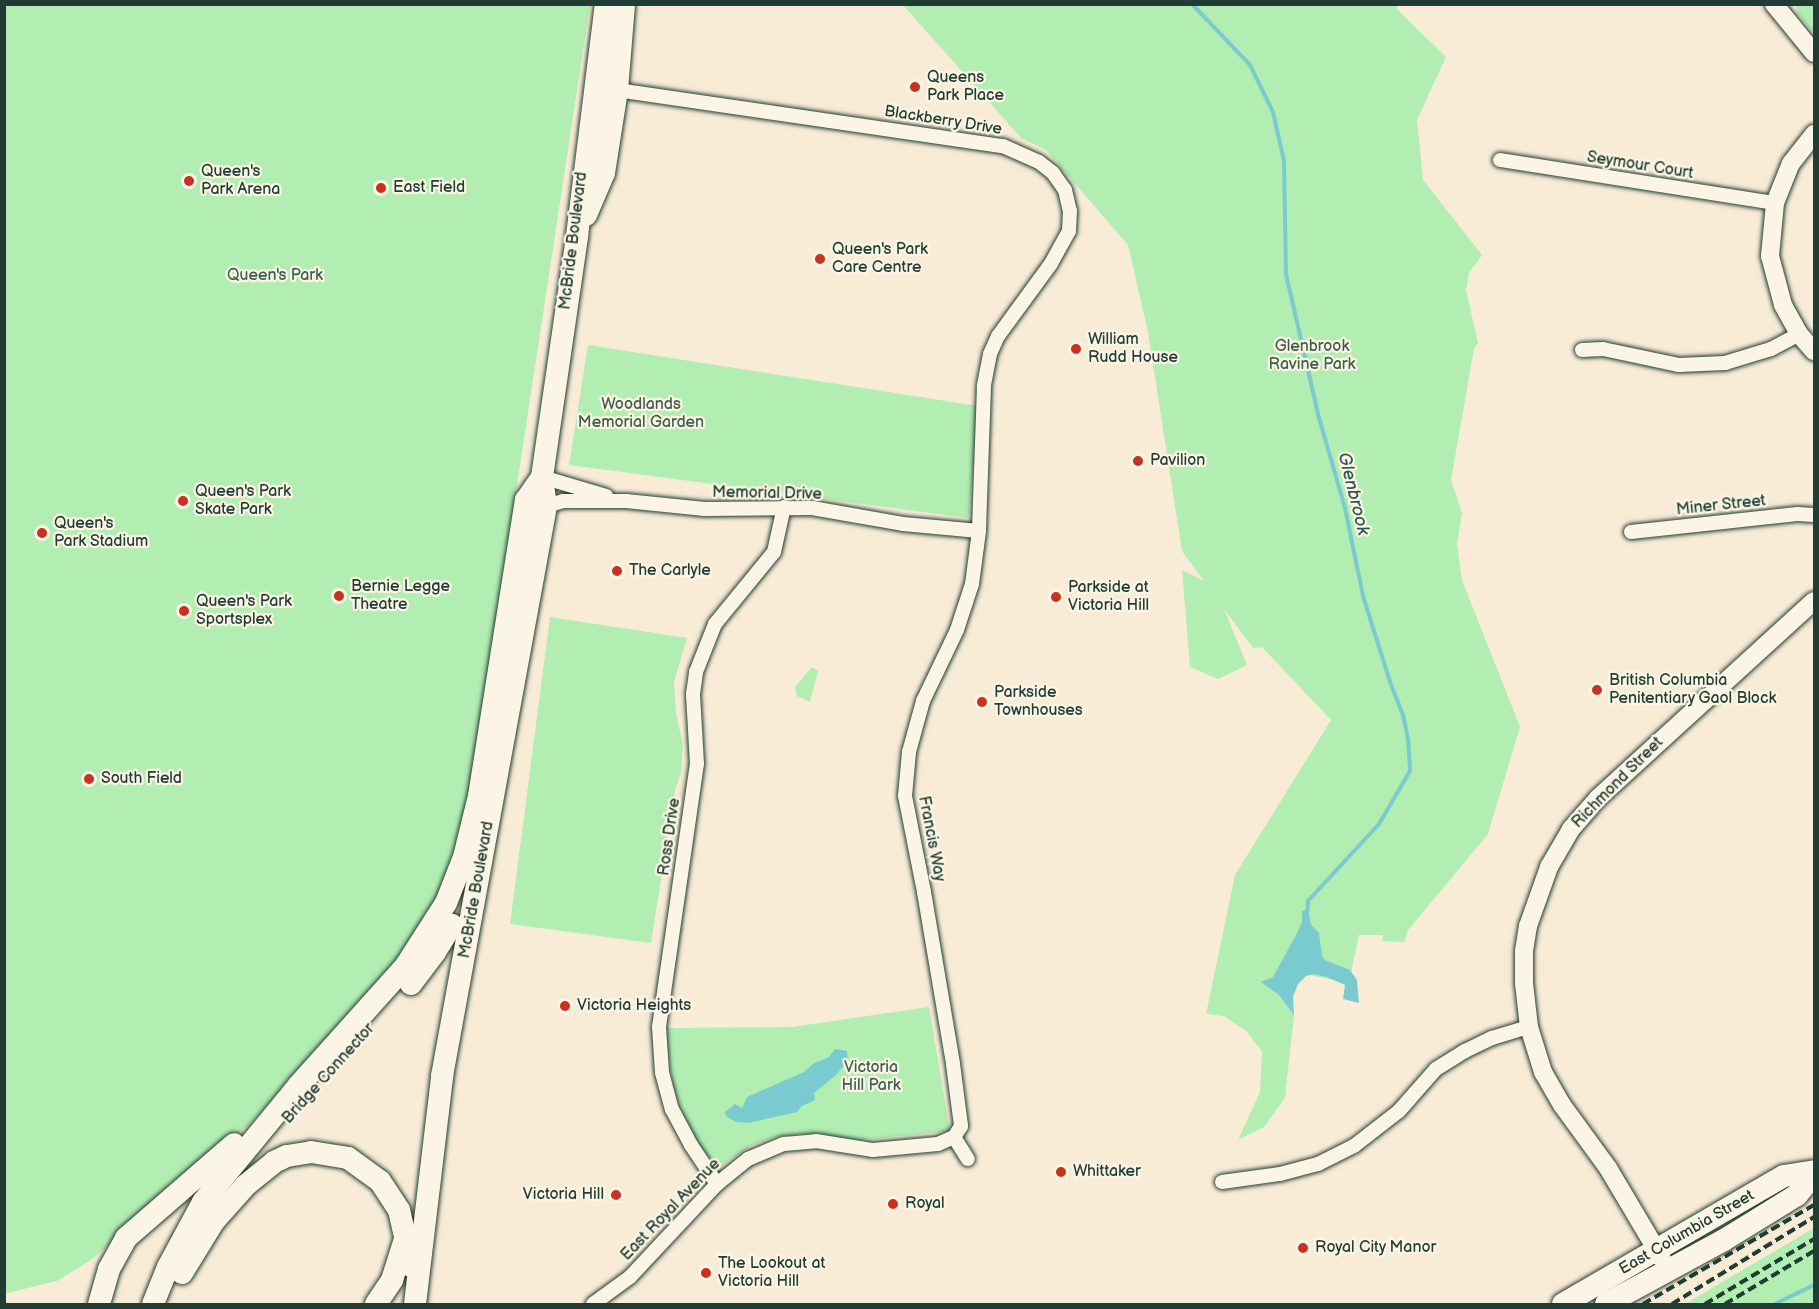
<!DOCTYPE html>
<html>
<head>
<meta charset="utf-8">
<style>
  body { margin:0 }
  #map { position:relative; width:1819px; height:1309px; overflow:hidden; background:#f9ecd6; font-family:"Balsamiq Sans",sans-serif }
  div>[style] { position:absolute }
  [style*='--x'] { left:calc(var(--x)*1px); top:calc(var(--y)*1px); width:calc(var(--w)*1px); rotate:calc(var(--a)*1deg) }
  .green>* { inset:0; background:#b2edb2 }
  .water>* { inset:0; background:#7acbd0 }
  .stream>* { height:4px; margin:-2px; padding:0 2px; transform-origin:2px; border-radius:2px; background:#7acbd0 }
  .roads { filter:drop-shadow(0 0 2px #1f3d34) drop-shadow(0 0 2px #1f3d34) }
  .minor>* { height:14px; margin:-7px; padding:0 7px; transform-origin:7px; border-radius:7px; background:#fcf5e5 }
  .tertiary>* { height:18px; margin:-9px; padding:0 9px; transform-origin:9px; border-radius:9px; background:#fcf5e5 }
  .primary>* { height:22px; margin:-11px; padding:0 11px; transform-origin:11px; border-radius:11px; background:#fcf5e5 }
  .rail>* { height:4px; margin-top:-2px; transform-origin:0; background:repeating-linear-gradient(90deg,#1f3d34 0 9px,transparent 0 13.5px) }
  .dots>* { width:16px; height:16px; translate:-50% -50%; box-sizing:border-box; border:3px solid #fcf5e5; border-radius:50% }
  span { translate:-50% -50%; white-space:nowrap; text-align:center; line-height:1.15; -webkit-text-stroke:4.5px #fcf5e5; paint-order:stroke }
  .poi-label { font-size:16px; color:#1f3d34 }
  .left { translate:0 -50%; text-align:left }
  .right { translate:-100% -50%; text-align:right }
  .street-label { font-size:16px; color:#1f3d34 }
  .park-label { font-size:16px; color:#3c604d }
  .water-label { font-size:18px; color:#315953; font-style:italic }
  .frame { position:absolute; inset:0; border:6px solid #1f3d34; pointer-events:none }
</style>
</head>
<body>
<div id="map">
  <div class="green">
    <i style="clip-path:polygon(4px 5px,590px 5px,469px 801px,452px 869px,424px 927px,348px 1018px,252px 1122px,91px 1260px,57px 1281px,7px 1293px,4px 1293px)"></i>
    <i style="clip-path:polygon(903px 5px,1396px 5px,1398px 10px,1446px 57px,1417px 120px,1423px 180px,1482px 255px,1469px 273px,1466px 290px,1478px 343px,1474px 349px,1451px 480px,1462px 513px,1457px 544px,1462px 580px,1520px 727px,1488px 834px,1408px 930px,1404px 942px,1382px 941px,1383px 935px,1359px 935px,1349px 983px,1290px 971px,1290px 1006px,1294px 1015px,1285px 1098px,1264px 1127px,1238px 1140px,1260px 1092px,1262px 1051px,1246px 1031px,1224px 1016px,1206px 1014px,1235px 875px,1331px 720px,1262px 647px,1253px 648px,1224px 609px,1247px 665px,1218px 679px,1190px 667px,1182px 570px,1204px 581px,1182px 551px,1148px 332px,1128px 245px,1046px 150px,1021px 138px)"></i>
    <i style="clip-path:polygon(1796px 5px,1814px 5px,1814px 33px,1797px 13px)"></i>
    <i style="clip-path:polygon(588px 345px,978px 406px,969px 518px,569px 465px)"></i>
    <i style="clip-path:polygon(550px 617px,687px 638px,674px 682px,676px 713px,683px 745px,681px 773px,675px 790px,651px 943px,510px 924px)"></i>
    <i style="clip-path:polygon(812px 667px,818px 671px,810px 702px,797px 696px,795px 687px)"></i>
    <i style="clip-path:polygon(929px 1007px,950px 1131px,863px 1140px,799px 1134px,776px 1137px,752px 1145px,719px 1167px,705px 1154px,685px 1120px,674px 1090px,667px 1047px,667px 1028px,792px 1027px)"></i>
    <i style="clip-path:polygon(1814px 1228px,1814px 1304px,1685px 1304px)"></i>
  </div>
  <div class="water">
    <i style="clip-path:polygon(1308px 910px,1311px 925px,1319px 933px,1322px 956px,1325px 960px,1350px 970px,1357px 980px,1359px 1003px,1343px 999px,1345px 985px,1327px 977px,1313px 974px,1306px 976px,1298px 984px,1293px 997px,1294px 1015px,1279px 995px,1261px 982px,1273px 977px,1296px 935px,1302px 922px,1302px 911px)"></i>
    <i style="clip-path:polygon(835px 1049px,847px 1051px,848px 1061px,836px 1075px,814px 1093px,815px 1100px,802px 1106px,797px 1112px,748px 1123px,736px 1122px,726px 1116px,725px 1112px,735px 1104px,742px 1108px,747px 1097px,804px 1072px,813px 1064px,829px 1057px)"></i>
  </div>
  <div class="stream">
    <i style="--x:1192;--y:4;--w:84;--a:46.4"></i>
    <i style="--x:1250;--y:65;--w:52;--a:63.9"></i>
    <i style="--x:1273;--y:112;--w:50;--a:77.3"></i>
    <i style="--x:1284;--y:161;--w:113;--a:89"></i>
    <i style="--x:1286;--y:274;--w:148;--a:77.1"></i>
    <i style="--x:1319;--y:418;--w:94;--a:73.9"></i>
    <i style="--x:1345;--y:508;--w:90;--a:78.4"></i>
    <i style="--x:1363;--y:596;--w:93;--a:72.5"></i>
    <i style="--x:1391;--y:685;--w:32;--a:68"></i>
    <i style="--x:1403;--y:715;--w:25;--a:78"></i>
    <i style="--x:1408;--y:739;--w:32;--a:86"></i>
    <i style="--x:1410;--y:771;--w:61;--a:120.3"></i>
    <i style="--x:1379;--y:824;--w:105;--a:132.7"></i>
    <i style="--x:1308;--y:901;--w:13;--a:94"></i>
    <i style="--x:1775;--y:1304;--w:43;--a:-26"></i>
  </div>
  <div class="roads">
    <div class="minor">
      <i style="--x:617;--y:90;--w:390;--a:8.3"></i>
      <i style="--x:1003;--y:146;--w:39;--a:24"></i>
      <i style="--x:1039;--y:162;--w:18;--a:38"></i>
      <i style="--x:1053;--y:173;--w:21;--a:55"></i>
      <i style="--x:1065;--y:190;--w:22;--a:77"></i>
      <i style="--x:1070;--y:211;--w:20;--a:93"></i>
      <i style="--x:1069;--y:231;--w:39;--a:119"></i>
      <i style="--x:1050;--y:265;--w:88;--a:126.2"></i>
      <i style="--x:998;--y:336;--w:20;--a:114"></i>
      <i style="--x:990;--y:354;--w:33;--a:101"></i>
      <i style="--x:984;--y:386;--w:145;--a:92"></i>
      <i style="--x:979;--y:531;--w:53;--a:97.5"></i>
      <i style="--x:972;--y:584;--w:48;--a:108.1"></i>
      <i style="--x:957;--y:630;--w:79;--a:115.6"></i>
      <i style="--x:923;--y:701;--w:53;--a:105.4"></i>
      <i style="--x:909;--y:752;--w:44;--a:95.2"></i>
      <i style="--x:905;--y:796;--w:98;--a:78.8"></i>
      <i style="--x:924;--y:892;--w:174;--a:80.4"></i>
      <i style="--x:953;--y:1064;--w:63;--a:82.6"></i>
      <i style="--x:961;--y:1126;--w:13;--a:122"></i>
      <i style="--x:1500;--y:160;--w:278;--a:8.9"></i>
      <i style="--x:1582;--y:350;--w:21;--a:-3"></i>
      <i style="--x:1603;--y:349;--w:78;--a:11.9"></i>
      <i style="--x:1679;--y:365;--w:46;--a:-2.5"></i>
      <i style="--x:1725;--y:363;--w:48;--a:-16.9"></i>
      <i style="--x:1771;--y:349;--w:32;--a:-28"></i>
      <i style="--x:542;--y:477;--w:67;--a:16.5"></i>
      <i style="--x:546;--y:506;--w:18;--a:-16"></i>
      <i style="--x:563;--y:501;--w:63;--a:0"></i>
      <i style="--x:626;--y:501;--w:79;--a:5.8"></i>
      <i style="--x:705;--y:509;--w:107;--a:-0.5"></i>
      <i style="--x:812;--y:508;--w:92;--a:10"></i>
      <i style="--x:903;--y:524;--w:76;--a:5.3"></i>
      <i style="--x:1631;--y:532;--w:167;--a:-6.2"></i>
      <i style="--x:1797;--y:514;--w:17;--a:3"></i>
      <i style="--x:954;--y:1137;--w:26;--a:58"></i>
      <i style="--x:1222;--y:1182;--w:59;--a:-7.9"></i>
      <i style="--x:1280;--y:1174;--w:39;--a:-15"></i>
      <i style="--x:1318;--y:1164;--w:40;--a:-26.6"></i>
      <i style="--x:1354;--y:1146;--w:57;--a:-37.9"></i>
      <i style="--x:1399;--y:1111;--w:56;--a:-48.6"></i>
      <i style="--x:1436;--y:1069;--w:34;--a:-32"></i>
      <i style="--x:1465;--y:1051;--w:30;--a:-26"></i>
      <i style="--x:1492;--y:1038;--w:39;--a:-17"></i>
      <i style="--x:717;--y:1184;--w:47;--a:-123.7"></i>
      <i style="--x:691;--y:1145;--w:40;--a:-118"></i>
      <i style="--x:672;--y:1110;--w:39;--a:-105"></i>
      <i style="--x:662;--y:1072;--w:45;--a:-93.8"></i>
      <i style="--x:659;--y:1027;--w:266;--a:-81.8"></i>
      <i style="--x:697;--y:764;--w:70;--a:-93.3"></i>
      <i style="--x:693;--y:694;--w:22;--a:-82"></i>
      <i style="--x:696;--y:672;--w:52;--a:-68.4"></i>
      <i style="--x:715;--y:624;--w:93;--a:-50.7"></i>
      <i style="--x:774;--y:552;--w:46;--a:-77.5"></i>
      <i style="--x:593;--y:1304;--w:46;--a:-36.1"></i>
      <i style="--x:630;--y:1277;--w:127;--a:-46.9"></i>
      <i style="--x:717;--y:1184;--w:40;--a:-39"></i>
      <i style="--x:748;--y:1159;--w:39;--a:-23"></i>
      <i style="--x:784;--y:1144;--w:32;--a:-5"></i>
      <i style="--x:816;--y:1141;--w:58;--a:9"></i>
      <i style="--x:873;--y:1150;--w:65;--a:-5.3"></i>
      <i style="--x:938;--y:1144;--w:17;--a:-24"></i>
    </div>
    <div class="tertiary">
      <i style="--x:1774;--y:4;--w:63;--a:50.8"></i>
      <i style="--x:1814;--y:134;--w:37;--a:128"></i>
      <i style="--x:1791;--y:163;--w:43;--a:111.8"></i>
      <i style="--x:1775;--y:203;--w:53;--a:95.4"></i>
      <i style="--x:1770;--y:256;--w:51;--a:75.1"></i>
      <i style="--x:1783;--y:305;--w:33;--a:61"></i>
      <i style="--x:1799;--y:334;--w:23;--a:49"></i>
      <i style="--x:1662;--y:1259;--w:106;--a:-120.7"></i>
      <i style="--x:1608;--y:1168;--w:78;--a:-126.1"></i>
      <i style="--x:1562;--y:1105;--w:38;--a:-120"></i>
      <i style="--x:1543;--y:1072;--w:47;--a:-107.3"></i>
      <i style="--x:1529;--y:1027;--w:44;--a:-96.5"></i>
      <i style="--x:1524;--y:983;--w:32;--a:-90"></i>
      <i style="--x:1524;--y:951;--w:25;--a:-81"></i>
      <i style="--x:1528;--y:926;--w:63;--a:-70.4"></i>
      <i style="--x:1549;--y:867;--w:44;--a:-59.9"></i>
      <i style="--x:1571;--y:829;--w:41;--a:-48.9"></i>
      <i style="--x:1598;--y:798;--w:292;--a:-42.4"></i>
    </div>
    <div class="primary">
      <i style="--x:586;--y:215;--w:46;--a:-66.8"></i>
      <i style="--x:604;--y:173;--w:84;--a:-81.1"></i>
      <i style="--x:617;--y:90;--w:86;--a:-85.3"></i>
      <i style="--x:411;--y:984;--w:40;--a:-53"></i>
      <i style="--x:435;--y:952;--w:32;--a:-58"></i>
      <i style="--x:182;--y:1273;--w:61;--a:-58.4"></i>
      <i style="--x:214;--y:1221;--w:48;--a:-48.4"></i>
      <i style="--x:246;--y:1185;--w:36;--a:-39"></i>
      <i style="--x:274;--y:1162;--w:14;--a:-25"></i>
      <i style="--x:287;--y:1156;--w:24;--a:-9"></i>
      <i style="--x:311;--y:1152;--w:37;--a:9"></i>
      <i style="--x:348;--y:1158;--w:39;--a:36"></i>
      <i style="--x:380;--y:1181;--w:35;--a:57"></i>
      <i style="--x:399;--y:1210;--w:58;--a:77.2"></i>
      <i style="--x:99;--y:1304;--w:36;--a:-74"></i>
      <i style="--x:109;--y:1269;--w:35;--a:-61"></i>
      <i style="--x:126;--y:1238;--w:143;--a:-41"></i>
      <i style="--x:153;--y:1304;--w:40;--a:-68"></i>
      <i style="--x:168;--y:1267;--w:74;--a:-61.7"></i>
      <i style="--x:203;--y:1202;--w:151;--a:-50.6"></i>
      <i style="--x:299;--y:1085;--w:159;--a:-48.1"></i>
      <i style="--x:405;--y:967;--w:76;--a:-57.4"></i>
      <i style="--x:446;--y:903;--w:49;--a:-68.6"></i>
      <i style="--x:464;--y:857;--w:63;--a:-76.2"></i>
      <i style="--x:479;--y:796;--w:300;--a:-81"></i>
      <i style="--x:526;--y:500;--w:28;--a:-55"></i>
      <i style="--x:376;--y:1304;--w:29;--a:-56"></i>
      <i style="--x:392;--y:1280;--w:43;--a:-72.4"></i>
      <i style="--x:415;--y:1304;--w:230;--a:-83.2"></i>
      <i style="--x:442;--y:1076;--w:579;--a:-79.66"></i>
      <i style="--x:546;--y:506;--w:29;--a:-98"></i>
      <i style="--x:542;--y:477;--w:244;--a:-81.7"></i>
      <i style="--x:577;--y:236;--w:234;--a:-82.9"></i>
      <i style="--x:1563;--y:1304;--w:255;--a:-30.1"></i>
      <i style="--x:1784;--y:1176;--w:30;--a:-9"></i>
      <i style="--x:1606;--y:1304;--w:134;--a:-28.5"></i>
      <i style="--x:1724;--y:1240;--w:86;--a:-31.7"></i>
      <i style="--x:1797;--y:1195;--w:27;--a:-51"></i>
    </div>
  </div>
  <div class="rail">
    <i style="--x:1643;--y:1304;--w:198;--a:-30.1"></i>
    <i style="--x:1672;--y:1304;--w:167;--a:-31.5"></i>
    <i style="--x:1705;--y:1304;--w:127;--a:-30.8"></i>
    <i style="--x:1725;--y:1304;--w:104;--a:-30.8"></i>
  </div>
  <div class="dots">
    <i style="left:915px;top:87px;background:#c8321e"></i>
    <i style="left:189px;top:181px;background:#c8321e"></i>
    <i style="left:381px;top:188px;background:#c8321e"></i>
    <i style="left:820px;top:259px;background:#c8321e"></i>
    <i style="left:1076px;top:349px;background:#c8321e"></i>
    <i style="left:1138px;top:461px;background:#c8321e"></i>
    <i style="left:183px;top:501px;background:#c8321e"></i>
    <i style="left:42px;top:533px;background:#c8321e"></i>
    <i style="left:617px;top:571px;background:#c8321e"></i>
    <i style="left:339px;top:596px;background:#c8321e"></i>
    <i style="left:1056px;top:597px;background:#c8321e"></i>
    <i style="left:184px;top:611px;background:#c8321e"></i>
    <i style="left:1597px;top:690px;background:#c8321e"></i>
    <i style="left:982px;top:702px;background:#c8321e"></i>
    <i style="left:89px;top:779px;background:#c8321e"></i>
    <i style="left:565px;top:1006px;background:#c8321e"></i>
    <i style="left:1061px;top:1172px;background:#c8321e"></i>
    <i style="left:616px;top:1195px;background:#c8321e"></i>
    <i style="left:893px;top:1204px;background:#c8321e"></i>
    <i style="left:1303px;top:1248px;background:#c8321e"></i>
    <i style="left:706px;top:1273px;background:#c8321e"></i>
  </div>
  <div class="poi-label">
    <span class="left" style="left:927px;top:87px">Queens<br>Park Place</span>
    <span class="left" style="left:201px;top:181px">Queen's<br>Park Arena</span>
    <span class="left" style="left:393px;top:188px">East Field</span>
    <span class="left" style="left:832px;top:259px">Queen's Park<br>Care Centre</span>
    <span class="left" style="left:1088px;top:349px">William<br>Rudd House</span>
    <span class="left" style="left:1150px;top:461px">Pavilion</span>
    <span class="left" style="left:195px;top:501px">Queen's Park<br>Skate Park</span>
    <span class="left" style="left:54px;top:533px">Queen's<br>Park Stadium</span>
    <span class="left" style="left:629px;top:571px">The Carlyle</span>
    <span class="left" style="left:351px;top:596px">Bernie Legge<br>Theatre</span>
    <span class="left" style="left:1068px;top:597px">Parkside at<br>Victoria Hill</span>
    <span class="left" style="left:196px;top:611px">Queen's Park<br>Sportsplex</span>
    <span class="left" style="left:1609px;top:690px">British Columbia<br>Penitentiary Gaol Block</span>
    <span class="left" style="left:994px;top:702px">Parkside<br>Townhouses</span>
    <span class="left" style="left:101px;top:779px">South Field</span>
    <span class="left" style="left:577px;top:1006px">Victoria Heights</span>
    <span class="left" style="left:1073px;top:1172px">Whittaker</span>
    <span class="right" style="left:604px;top:1195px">Victoria Hill</span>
    <span class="left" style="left:905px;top:1204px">Royal</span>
    <span class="left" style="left:1315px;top:1248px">Royal City Manor</span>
    <span class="left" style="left:718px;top:1273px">The Lookout at<br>Victoria Hill</span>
  </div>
  <div class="street-label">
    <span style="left:943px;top:121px;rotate:9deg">Blackberry Drive</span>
    <span style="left:1640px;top:166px;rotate:9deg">Seymour Court</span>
    <span style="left:574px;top:241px;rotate:-83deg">McBride Boulevard</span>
    <span style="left:767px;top:494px;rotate:1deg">Memorial Drive</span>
    <span style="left:1721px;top:506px;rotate:-6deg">Miner Street</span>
    <span style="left:1618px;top:783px;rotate:-45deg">Richmond Street</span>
    <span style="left:670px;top:837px;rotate:-82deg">Ross Drive</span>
    <span style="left:931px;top:839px;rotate:79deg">Francis Way</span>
    <span style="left:477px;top:890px;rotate:-80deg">McBride Boulevard</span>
    <span style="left:329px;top:1074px;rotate:-48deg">Bridge Connector</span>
    <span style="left:671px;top:1210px;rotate:-46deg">East Royal Avenue</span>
    <span style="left:1687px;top:1233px;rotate:-30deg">East Columbia Street</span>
  </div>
  <div class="park-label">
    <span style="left:275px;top:276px">Queen's Park</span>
    <span style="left:1312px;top:356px">Glenbrook<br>Ravine Park</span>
    <span style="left:641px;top:414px">Woodlands<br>Memorial Garden</span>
    <span style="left:871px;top:1077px">Victoria<br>Hill Park</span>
  </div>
  <div class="water-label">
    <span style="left:1353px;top:494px;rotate:76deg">Glenbrook</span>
  </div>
  <div class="frame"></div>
</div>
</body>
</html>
